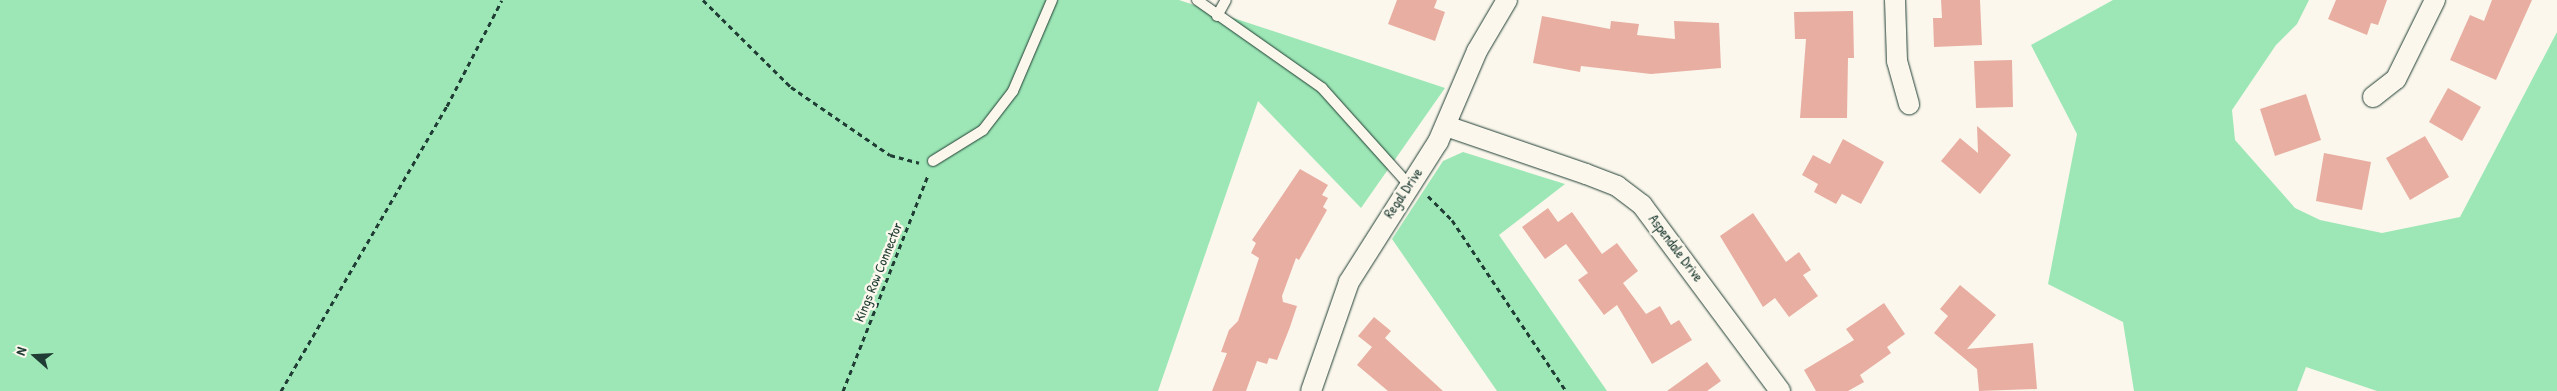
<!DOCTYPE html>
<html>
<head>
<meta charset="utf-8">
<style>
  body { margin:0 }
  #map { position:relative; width:2557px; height:391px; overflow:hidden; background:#fbf7ec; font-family:"Patrick Hand",sans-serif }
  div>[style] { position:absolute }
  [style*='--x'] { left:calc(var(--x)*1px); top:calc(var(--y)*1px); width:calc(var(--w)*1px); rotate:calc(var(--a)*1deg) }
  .green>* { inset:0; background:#9de7b6 }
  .building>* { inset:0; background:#e8aea2 }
  .path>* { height:3px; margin-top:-1.5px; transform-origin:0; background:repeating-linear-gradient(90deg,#1f3d34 0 5px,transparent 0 9px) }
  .roads { filter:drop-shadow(0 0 1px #1f3d34) drop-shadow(0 0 1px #1f3d34) }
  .lane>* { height:10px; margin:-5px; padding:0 5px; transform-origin:5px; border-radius:5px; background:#fbf7ec }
  .street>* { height:20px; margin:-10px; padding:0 10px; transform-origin:10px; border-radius:10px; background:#fbf7ec }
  span { translate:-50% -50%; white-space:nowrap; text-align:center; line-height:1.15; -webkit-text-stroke:5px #fbf7ec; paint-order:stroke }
  .street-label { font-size:14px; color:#1f3d34 }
  .north { position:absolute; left:10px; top:331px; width:50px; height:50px; -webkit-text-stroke:4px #fbf7ec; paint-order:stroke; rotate:289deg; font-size:14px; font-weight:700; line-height:20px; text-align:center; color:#1f3d34 }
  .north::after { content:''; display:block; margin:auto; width:18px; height:22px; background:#1f3d34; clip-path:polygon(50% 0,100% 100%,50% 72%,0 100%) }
</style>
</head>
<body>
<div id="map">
  <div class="green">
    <i style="clip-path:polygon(0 0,1179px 0,1445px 88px,1361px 208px,1258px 101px,1158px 391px,0 391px)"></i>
    <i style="clip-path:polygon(2113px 0,2309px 0,2297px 24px,2276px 45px,2232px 110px,2235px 140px,2295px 208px,2320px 220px,2382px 233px,2460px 217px,2557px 32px,2557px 391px,2377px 391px,2306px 367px,2297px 391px,2134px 391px,2123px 322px,2048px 284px,2077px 134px,2031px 45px)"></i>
    <i style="clip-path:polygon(1463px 152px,1565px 184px,1499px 235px,1607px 391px,1497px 391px,1392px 239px,1443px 161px)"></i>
  </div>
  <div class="building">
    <i style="clip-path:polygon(1397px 0,1437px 0,1434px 8px,1445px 12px,1435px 41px,1388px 24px)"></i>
    <i style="clip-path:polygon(1941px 0,1980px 0,1982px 45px,1934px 47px,1933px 18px,1942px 18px)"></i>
    <i style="clip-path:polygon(2336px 0,2387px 0,2378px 25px,2371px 23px,2367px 35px,2328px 19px)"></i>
    <i style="clip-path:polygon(2492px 0,2532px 0,2496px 80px,2450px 60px,2470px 15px,2484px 21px)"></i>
    <i style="clip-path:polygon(1853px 11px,1854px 58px,1848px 58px,1847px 118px,1800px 118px,1806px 39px,1795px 39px,1794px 12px)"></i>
    <i style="clip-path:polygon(1542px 16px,1610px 29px,1611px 21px,1639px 24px,1637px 35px,1675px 39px,1674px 21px,1719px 23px,1721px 68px,1651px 74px,1581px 66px,1580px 72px,1533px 63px)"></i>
    <i style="clip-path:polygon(2012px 60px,2013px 107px,1976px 108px,1974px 61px)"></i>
    <i style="clip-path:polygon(2448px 88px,2481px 107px,2462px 141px,2429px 122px)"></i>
    <i style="clip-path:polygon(2306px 94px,2321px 140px,2275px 156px,2260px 109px)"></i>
    <i style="clip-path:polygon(1977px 126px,2011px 155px,1980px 194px,1941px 161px,1960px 138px,1978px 153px)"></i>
    <i style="clip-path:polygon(2425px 136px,2449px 177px,2410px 200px,2386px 158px)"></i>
    <i style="clip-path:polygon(1843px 139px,1884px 162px,1861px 204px,1842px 194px,1836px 204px,1814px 192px,1818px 184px,1802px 175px,1813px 155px,1830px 164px)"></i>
    <i style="clip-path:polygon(2324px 153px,2371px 162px,2362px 210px,2316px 201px)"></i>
    <i style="clip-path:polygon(1300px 169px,1328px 185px,1322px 195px,1328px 198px,1323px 207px,1327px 210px,1299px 260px,1296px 258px,1282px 296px,1283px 302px,1297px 306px,1290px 327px,1277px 360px,1269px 358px,1267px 364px,1257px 361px,1246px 391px,1212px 391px,1227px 353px,1221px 352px,1229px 330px,1238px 321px,1259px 258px,1251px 253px,1256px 243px,1252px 240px)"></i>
    <i style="clip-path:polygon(1548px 208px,1558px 222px,1572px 212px,1602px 254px,1617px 243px,1638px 271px,1623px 283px,1646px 314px,1660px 306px,1671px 325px,1679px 320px,1692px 340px,1652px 364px,1617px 305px,1604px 315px,1578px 280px,1588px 273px,1566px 244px,1545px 259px,1522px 227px)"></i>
    <i style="clip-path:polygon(1753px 213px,1786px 262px,1799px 252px,1811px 270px,1803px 275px,1818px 296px,1789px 317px,1775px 298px,1763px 307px,1720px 236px)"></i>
    <i style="clip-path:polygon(1960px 285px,1996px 315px,1967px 349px,2033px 343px,2037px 389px,1979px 391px,1977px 369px,1934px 333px,1948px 316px,1940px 309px)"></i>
    <i style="clip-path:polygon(1884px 303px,1905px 334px,1887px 347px,1891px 353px,1860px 375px,1864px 382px,1848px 391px,1816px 391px,1804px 370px,1854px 340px,1846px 329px)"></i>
    <i style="clip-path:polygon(1374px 317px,1391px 331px,1385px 338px,1443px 391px,1388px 391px,1357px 365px,1372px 347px,1358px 336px)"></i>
    <i style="clip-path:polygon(1707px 362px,1721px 381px,1707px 391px,1667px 391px)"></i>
  </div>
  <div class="path">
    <i style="--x:703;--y:0;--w:124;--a:44.7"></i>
    <i style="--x:791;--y:87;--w:120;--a:34.5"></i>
    <i style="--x:890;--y:155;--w:30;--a:15"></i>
    <i style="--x:1428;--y:196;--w:34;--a:45"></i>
    <i style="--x:1452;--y:220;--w:206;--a:56.3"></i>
    <i style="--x:281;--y:391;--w:330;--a:-59.8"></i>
    <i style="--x:447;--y:106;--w:119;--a:-62.6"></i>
    <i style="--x:843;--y:391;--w:232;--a:-68.5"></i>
  </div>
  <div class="roads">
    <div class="lane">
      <i style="--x:1197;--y:0;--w:153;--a:35.1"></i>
      <i style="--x:1322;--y:88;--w:130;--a:48.1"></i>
      <i style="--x:1217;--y:16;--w:18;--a:-61"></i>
      <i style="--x:933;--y:161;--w:59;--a:-31.8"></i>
      <i style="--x:983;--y:130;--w:49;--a:-52.4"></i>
      <i style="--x:1013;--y:91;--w:99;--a:-66.8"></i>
    </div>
    <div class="street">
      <i style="--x:1895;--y:0;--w:61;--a:88.1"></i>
      <i style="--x:1897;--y:61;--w:45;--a:74.4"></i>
      <i style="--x:2373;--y:97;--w:29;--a:-38"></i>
      <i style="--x:2396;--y:79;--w:88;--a:-63.7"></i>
      <i style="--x:1446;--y:126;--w:148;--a:18.9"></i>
      <i style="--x:1586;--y:174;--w:33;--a:21"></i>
      <i style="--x:1617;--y:186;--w:31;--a:37"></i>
      <i style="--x:1642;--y:205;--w:232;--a:53.4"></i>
      <i style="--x:1311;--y:391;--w:115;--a:-70.8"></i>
      <i style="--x:1349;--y:282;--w:166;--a:-57.6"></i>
      <i style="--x:1438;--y:142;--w:99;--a:-66.8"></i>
      <i style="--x:1477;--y:51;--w:59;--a:-59.5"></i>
    </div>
  </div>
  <div class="street-label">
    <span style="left:1403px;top:193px;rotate:-56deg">Regal Drive</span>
    <span style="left:1676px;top:248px;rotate:53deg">Aspendale Drive</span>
    <span style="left:878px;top:272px;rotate:-68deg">Kings Row Connector</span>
  </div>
  <div class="north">N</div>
</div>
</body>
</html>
